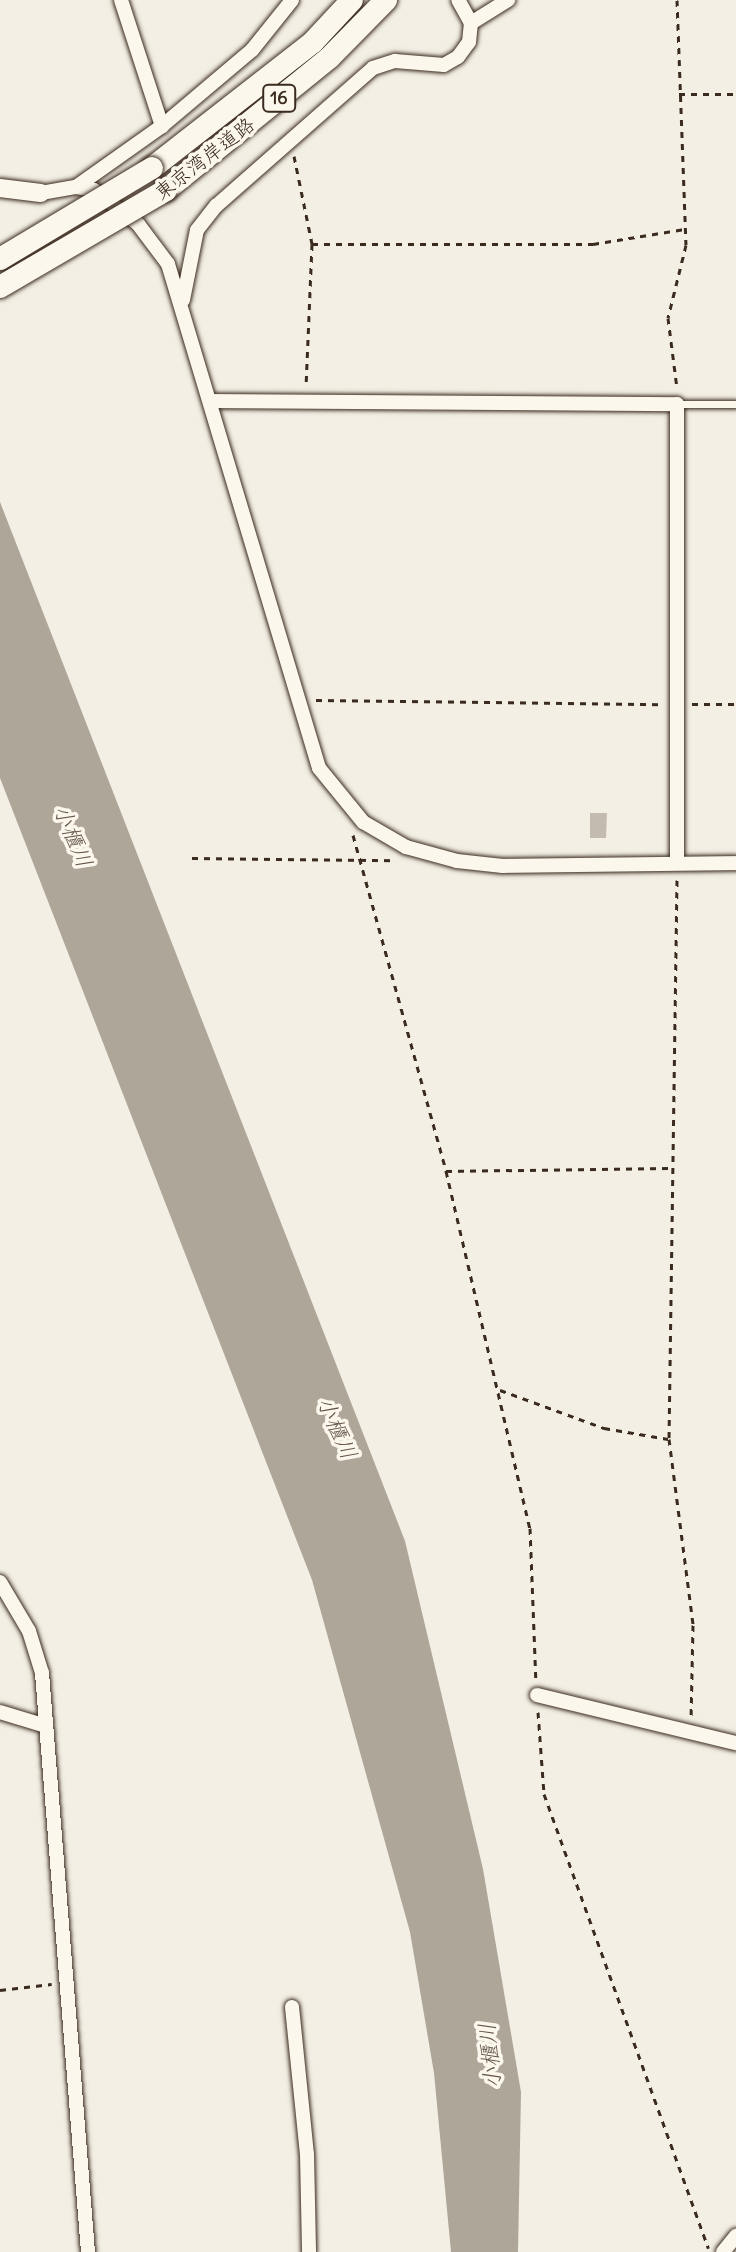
<!DOCTYPE html>
<html>
<head>
<meta charset="utf-8">
<style>
  body { margin:0 }
  #map { position:relative; width:736px; height:2252px; overflow:hidden; background:#f3efe4; font-family:Delius,"Klee One",sans-serif }
  div>[style] { position:absolute }
  [style*='--x'] { left:calc(var(--x)*1px); top:calc(var(--y)*1px); width:calc(var(--w)*1px); rotate:calc(var(--a)*1deg) }
  .water>* { inset:0; background:#afa69a }
  .building>* { inset:0; background:#c3bbb0 }
  .path>* { height:3px; margin-top:-1.5px; transform-origin:0; background:repeating-linear-gradient(90deg,#3b2a1e 0 6px,transparent 0 12px) }
  .roads { filter:drop-shadow(0 0 2px #3b2a1e) drop-shadow(0 0 2px #3b2a1e) }
  .service>* { height:7px; margin:-3.5px; padding:0 3.5px; transform-origin:3.5px; border-radius:3.5px; background:#fbf7ec }
  .minor>* { height:14px; margin:-7px; padding:0 7px; transform-origin:7px; border-radius:7px; background:#fbf7ec }
  .tertiary>* { height:18px; margin:-9px; padding:0 9px; transform-origin:9px; border-radius:9px; background:#fbf7ec }
  .trunk>* { height:22px; margin:-11px; padding:0 11px; transform-origin:11px; border-radius:11px; background:#fbf7ec }
  .bridges { filter:drop-shadow(0 0 2px #3b2a1e) drop-shadow(0 0 2px #3b2a1e) }
  .trunk-bridge>* { height:22px; margin:-11px; padding:0 11px; transform-origin:11px; border-radius:11px; background:#fbf7ec }
  span { translate:-50% -50%; white-space:nowrap; text-align:center; line-height:1.15; -webkit-text-stroke:7px #fbf7ec; paint-order:stroke }
  .shield-label span { padding:2px 6px; background:#fbf7ec; border:2px solid; border-radius:6px; -webkit-text-stroke-width:0 }
  .shield-label { font-size:18px; color:#3b2a1e; font-weight:700 }
  .street-label { font-size:20px; color:#3b2a1e }
  .water-label { font-size:22px; color:#645549; font-style:italic }
</style>
</head>
<body>
<div id="map">
  <div class="water">
    <i style="clip-path:polygon(0 502px,405px 1541px,483px 1869px,521px 2092px,518px 2252px,451px 2252px,434px 2073px,410px 1932px,312px 1580px,0 778px)"></i>
  </div>
  <div class="building">
    <i style="clip-path:polygon(590px 813px,607px 813px,606px 838px,590px 838px)"></i>
  </div>
  <div class="path">
    <i style="--x:677;--y:0;--w:245;--a:87.9"></i>
    <i style="--x:686;--y:245;--w:75;--a:103.9"></i>
    <i style="--x:668;--y:318;--w:71;--a:82.7"></i>
    <i style="--x:679;--y:94;--w:57;--a:0"></i>
    <i style="--x:294;--y:156;--w:90;--a:78.4"></i>
    <i style="--x:312;--y:244;--w:142;--a:92.4"></i>
    <i style="--x:312;--y:244;--w:281;--a:0"></i>
    <i style="--x:593;--y:244;--w:93;--a:-9.3"></i>
    <i style="--x:316;--y:700;--w:344;--a:0.7"></i>
    <i style="--x:692;--y:704;--w:44;--a:0"></i>
    <i style="--x:353;--y:835;--w:349;--a:74.5"></i>
    <i style="--x:446;--y:1171;--w:367;--a:76.8"></i>
    <i style="--x:530;--y:1528;--w:153;--a:87.8"></i>
    <i style="--x:192;--y:858;--w:203;--a:0.6"></i>
    <i style="--x:677;--y:880;--w:559;--a:90.82"></i>
    <i style="--x:669;--y:1439;--w:188;--a:82.6"></i>
    <i style="--x:693;--y:1625;--w:94;--a:91.2"></i>
    <i style="--x:446;--y:1171;--w:223;--a:-0.8"></i>
    <i style="--x:500;--y:1390;--w:111;--a:20.1"></i>
    <i style="--x:604;--y:1428;--w:65;--a:9.8"></i>
    <i style="--x:538;--y:1712;--w:82;--a:85.8"></i>
    <i style="--x:544;--y:1794;--w:483;--a:70.1"></i>
    <i style="--x:0;--y:1990;--w:52;--a:-6.6"></i>
  </div>
  <div class="roads">
    <div class="service">
      <i style="--x:677;--y:404;--w:59;--a:0"></i>
    </div>
    <div class="minor">
      <i style="--x:121;--y:0;--w:133;--a:72"></i>
      <i style="--x:471;--y:23;--w:44;--a:-31.9"></i>
      <i style="--x:76;--y:187;--w:18;--a:9"></i>
      <i style="--x:94;--y:190;--w:56;--a:37.7"></i>
      <i style="--x:138;--y:224;--w:50;--a:53.1"></i>
      <i style="--x:168;--y:264;--w:526;--a:73.32"></i>
      <i style="--x:319;--y:768;--w:70;--a:50.8"></i>
      <i style="--x:363;--y:822;--w:50;--a:30.2"></i>
      <i style="--x:406;--y:847;--w:53;--a:15.4"></i>
      <i style="--x:457;--y:861;--w:46;--a:6.2"></i>
      <i style="--x:503;--y:866;--w:233;--a:-0.7"></i>
      <i style="--x:41;--y:193;--w:36;--a:-10"></i>
      <i style="--x:76;--y:187;--w:105;--a:-35.3"></i>
      <i style="--x:162;--y:126;--w:118;--a:-40.2"></i>
      <i style="--x:252;--y:50;--w:64;--a:-51.3"></i>
      <i style="--x:183;--y:300;--w:71;--a:-78.7"></i>
      <i style="--x:197;--y:230;--w:31;--a:-52"></i>
      <i style="--x:216;--y:206;--w:209;--a:-41.3"></i>
      <i style="--x:373;--y:68;--w:23;--a:-18"></i>
      <i style="--x:395;--y:61;--w:49;--a:4.7"></i>
      <i style="--x:444;--y:65;--w:16;--a:-30"></i>
      <i style="--x:458;--y:57;--w:19;--a:-54"></i>
      <i style="--x:469;--y:42;--w:19;--a:-84"></i>
      <i style="--x:471;--y:23;--w:26;--a:-119"></i>
      <i style="--x:213;--y:401;--w:464;--a:0.4"></i>
      <i style="--x:677;--y:404;--w:459;--a:90"></i>
      <i style="--x:0;--y:1582;--w:57;--a:59.4"></i>
      <i style="--x:29;--y:1631;--w:44;--a:72.8"></i>
      <i style="--x:42;--y:1673;--w:581;--a:85.46"></i>
      <i style="--x:537;--y:1695;--w:205;--a:13.6"></i>
      <i style="--x:0;--y:1712;--w:48;--a:16.9"></i>
      <i style="--x:292;--y:2007;--w:148;--a:84.2"></i>
      <i style="--x:307;--y:2154;--w:98;--a:88.8"></i>
      <i style="--x:723;--y:2252;--w:21;--a:-51"></i>
    </div>
    <div class="tertiary">
      <i style="--x:0;--y:188;--w:41;--a:7"></i>
    </div>
    <div class="trunk">
      <i style="--x:152;--y:168;--w:204;--a:-38"></i>
      <i style="--x:313;--y:42;--w:57;--a:-47.1"></i>
      <i style="--x:166;--y:190;--w:211;--a:-39"></i>
      <i style="--x:330;--y:57;--w:80;--a:-45.5"></i>
    </div>
  </div>
  <div class="bridges">
    <div class="trunk-bridge">
      <i style="--x:0;--y:259;--w:177;--a:-30.9"></i>
      <i style="--x:0;--y:287;--w:192;--a:-30.3"></i>
    </div>
  </div>
  <div class="shield-label">
    <span style="left:279px;top:98px">16</span>
  </div>
  <div class="street-label">
    <span style="left:204px;top:158px;rotate:-38deg">東京湾岸道路</span>
  </div>
  <div class="water-label">
    <span style="left:73px;top:836px;rotate:67deg">小櫃川</span>
    <span style="left:337px;top:1428px;rotate:66deg">小櫃川</span>
    <span style="left:490px;top:2056px;rotate:-96deg">小櫃川</span>
  </div>
</div>
</body>
</html>
